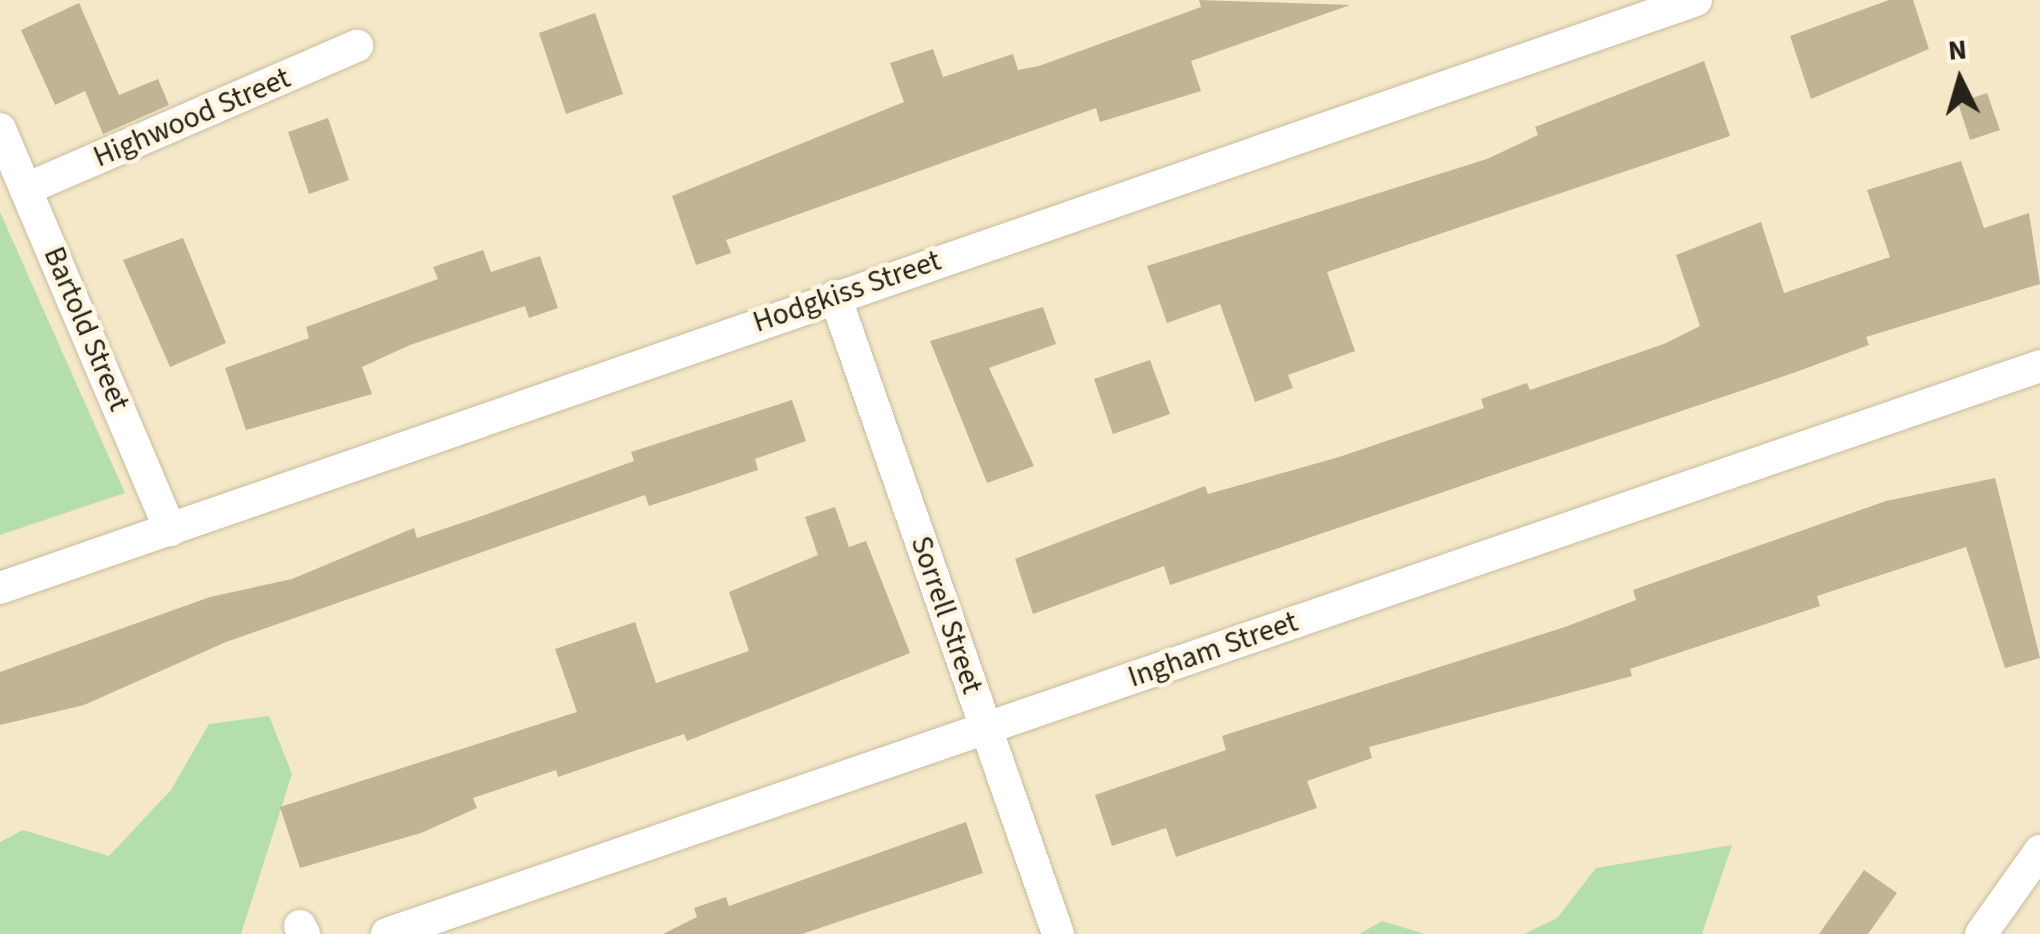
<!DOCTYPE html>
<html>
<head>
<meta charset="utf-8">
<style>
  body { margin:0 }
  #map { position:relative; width:2040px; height:934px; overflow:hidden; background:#f5e8c9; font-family:"Source Sans 3",sans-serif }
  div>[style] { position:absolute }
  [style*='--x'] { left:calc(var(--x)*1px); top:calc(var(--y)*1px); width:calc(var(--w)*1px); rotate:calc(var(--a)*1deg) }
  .green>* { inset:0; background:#b4dfac }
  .building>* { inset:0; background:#c0b396 }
  .roads { filter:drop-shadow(0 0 2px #c8bc9e) drop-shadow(0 0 2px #c8bc9e) }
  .minor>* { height:32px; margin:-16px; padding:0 16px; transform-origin:16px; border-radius:16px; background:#fff }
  span { translate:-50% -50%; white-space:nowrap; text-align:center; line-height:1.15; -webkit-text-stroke:9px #fef6e3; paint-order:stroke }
  .street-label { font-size:30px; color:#272217 }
  .north { position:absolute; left:1910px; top:30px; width:100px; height:100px; -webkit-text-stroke:8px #fef6e3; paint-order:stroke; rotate:355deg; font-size:28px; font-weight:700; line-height:40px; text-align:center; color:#272217 }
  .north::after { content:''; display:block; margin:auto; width:35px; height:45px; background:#272217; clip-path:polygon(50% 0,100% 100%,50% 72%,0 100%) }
</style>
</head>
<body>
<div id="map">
  <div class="green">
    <i style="clip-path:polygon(0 212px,125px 493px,0 535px)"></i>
    <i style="clip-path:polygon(269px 716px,292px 774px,241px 934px,0 934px,0 842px,23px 830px,109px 856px,171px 790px,209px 724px)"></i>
    <i style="clip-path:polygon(1732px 845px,1702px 934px,1524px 934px,1557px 918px,1596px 868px)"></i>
    <i style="clip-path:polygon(1382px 921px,1425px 934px,1359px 934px)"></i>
  </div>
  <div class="building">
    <i style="clip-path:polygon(1199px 0,1350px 5px,1191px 61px,1201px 91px,1100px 122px,1096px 108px,726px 240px,731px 253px,696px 265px,672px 196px,904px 102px,890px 63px,933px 49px,943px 77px,1013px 54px,1018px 70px,1039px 66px,1201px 7px)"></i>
    <i style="clip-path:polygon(1889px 0,1913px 0,1929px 49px,1811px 99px,1790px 36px)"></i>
    <i style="clip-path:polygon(79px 3px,119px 95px,158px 79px,169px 105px,103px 134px,85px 91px,55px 105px,21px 30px)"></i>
    <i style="clip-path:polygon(595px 13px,623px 94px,566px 114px,539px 33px)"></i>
    <i style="clip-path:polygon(1704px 61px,1730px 136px,1327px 272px,1355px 351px,1288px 375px,1293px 388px,1255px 402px,1220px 304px,1167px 323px,1147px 266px,1487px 159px,1538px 135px,1535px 127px)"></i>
    <i style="clip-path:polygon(1987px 93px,2000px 130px,1970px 140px,1958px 103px)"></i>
    <i style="clip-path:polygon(328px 118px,349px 180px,309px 194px,288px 132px)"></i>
    <i style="clip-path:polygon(1961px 161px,1984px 228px,2029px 213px,2040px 284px,1866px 337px,1869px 345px,1796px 372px,1170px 585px,1164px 566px,1033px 614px,1015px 559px,1205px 486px,1208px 494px,1339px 457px,1484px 408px,1481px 399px,1527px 383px,1530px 390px,1664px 344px,1700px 326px,1676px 255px,1761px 222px,1784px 293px,1890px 257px,1867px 190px)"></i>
    <i style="clip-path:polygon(183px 238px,226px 343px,170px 367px,123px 260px)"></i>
    <i style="clip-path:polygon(483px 250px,491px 272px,540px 256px,558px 308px,529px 318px,525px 306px,410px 345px,362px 367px,372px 394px,246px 430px,225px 368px,309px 338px,306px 327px,438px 279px,433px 267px)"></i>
    <i style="clip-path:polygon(1043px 307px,1056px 344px,989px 368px,1034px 466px,987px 483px,930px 341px)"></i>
    <i style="clip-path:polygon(1150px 360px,1170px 414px,1113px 434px,1094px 379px)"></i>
    <i style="clip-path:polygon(792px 400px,806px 441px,755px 459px,758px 470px,649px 506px,645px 495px,226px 642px,84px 705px,0 725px,0 672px,210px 597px,292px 579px,414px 528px,417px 538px,482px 516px,634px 461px,631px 452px)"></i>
    <i style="clip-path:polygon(1995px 478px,2040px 658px,2005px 668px,1966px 547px,1817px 596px,1820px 606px,1630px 669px,1632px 676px,1369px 747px,1372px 758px,1307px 781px,1317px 808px,1176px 857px,1166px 828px,1112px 846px,1095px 795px,1226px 750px,1222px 736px,1565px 627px,1636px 600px,1633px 590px,1886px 501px)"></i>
    <i style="clip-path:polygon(835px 507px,849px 547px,866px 541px,910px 653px,687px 741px,684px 734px,558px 777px,556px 770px,473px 798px,477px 808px,421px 833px,300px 868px,280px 807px,577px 712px,555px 649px,635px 622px,656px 683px,749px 651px,729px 592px,818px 555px,805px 517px)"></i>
    <i style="clip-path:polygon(966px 822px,983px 873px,802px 934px,663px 934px,697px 917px,694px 908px,726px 897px,729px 906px)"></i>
    <i style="clip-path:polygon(1864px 870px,1897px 893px,1868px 934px,1819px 934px)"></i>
  </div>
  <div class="roads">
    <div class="minor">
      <i style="--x:0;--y:129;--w:436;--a:67"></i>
      <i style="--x:26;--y:189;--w:361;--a:-23.4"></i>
      <i style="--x:835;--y:296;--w:676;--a:70.73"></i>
      <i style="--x:0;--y:588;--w:1795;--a:-19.12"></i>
      <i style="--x:300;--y:926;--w:9;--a:63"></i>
      <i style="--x:387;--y:934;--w:1748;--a:-18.96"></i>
      <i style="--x:1981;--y:934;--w:102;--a:-54.6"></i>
    </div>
  </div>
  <div class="street-label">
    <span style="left:192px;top:118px;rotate:-23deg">Highwood Street</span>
    <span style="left:847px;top:292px;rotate:-19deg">Hodgkiss Street</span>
    <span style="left:86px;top:329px;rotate:67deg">Bartold Street</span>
    <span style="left:946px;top:615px;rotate:71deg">Sorrell Street</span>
    <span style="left:1213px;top:650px;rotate:-19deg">Ingham Street</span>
  </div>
  <div class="north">N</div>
</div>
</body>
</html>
